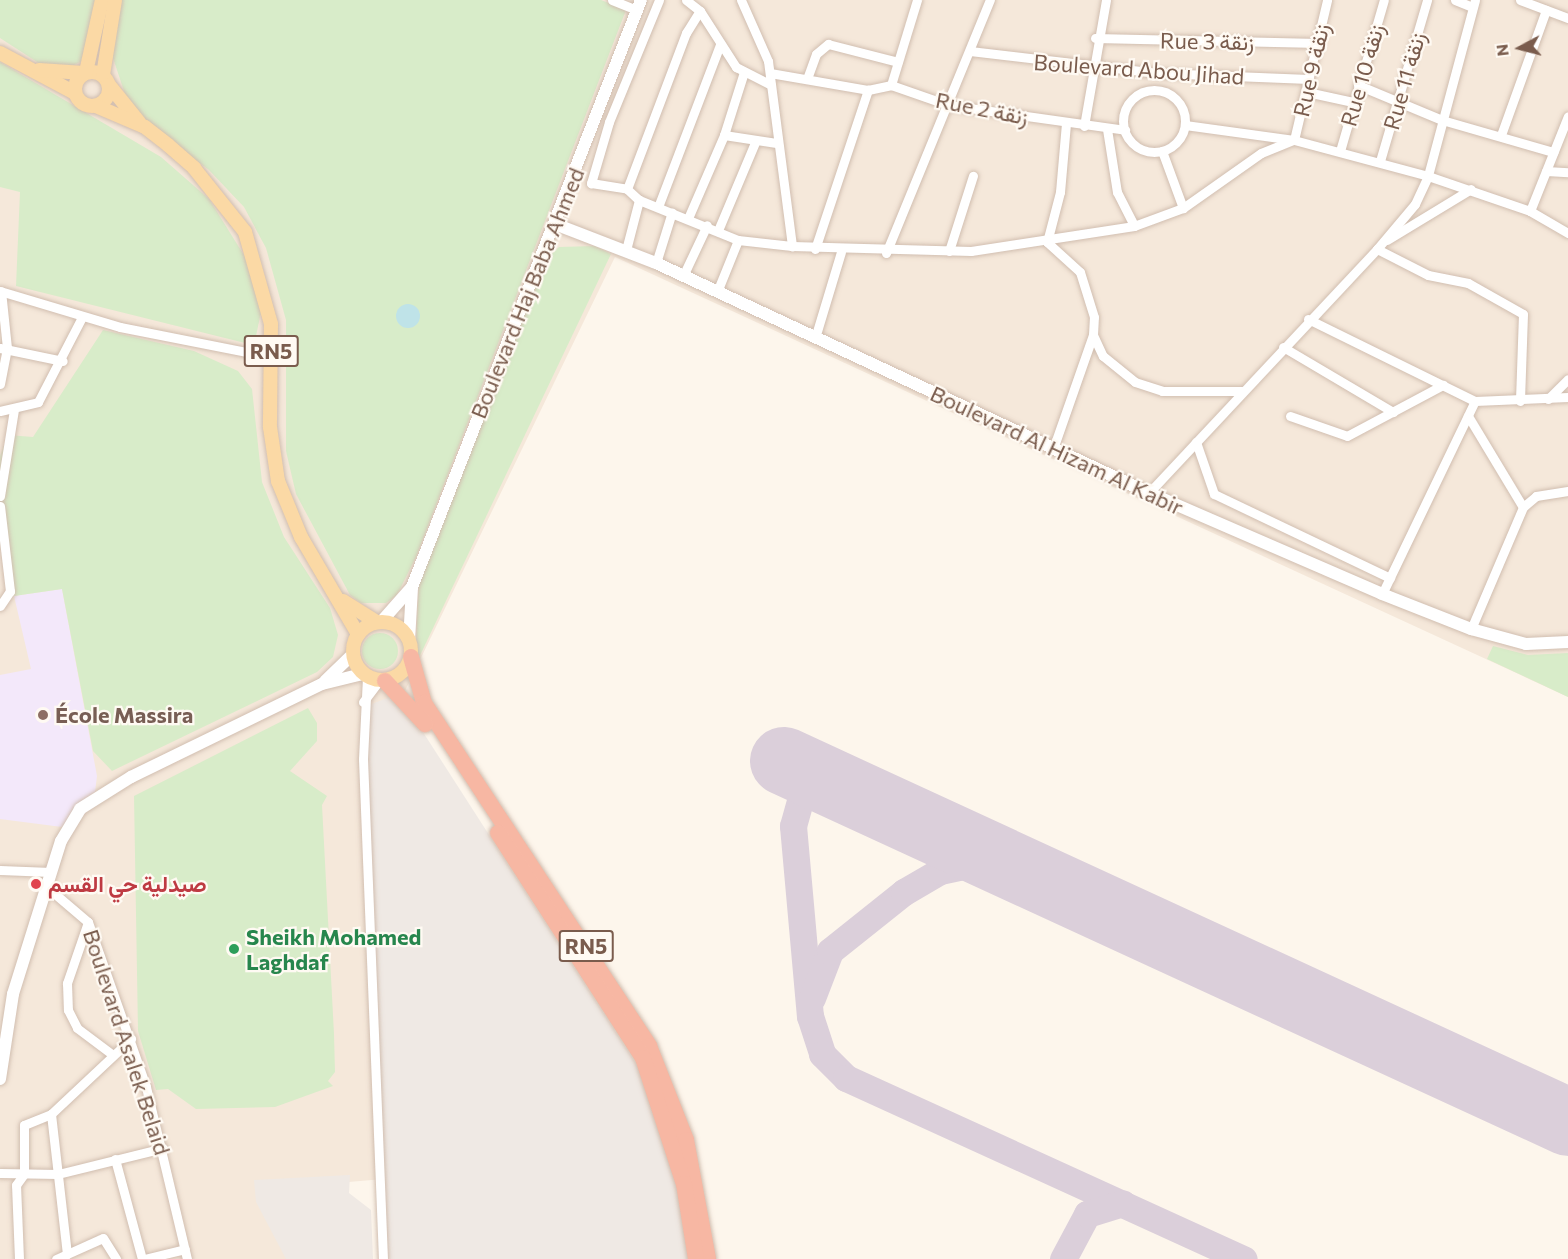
<!DOCTYPE html>
<html>
<head>
<meta charset="utf-8">
<style>
  body { margin:0 }
  #map { position:relative; width:1568px; height:1259px; overflow:hidden; background:#fdf6ec; font-family:Commissioner,Vazirmatn,sans-serif }
  div>[style] { position:absolute }
  [style*='--x'] { left:calc(var(--x)*1px); top:calc(var(--y)*1px); width:calc(var(--w)*1px); rotate:calc(var(--a)*1deg) }
  .residential>* { inset:0; background:#f5e8da }
  .industrial>* { inset:0; background:#efe9e4 }
  .education>* { inset:0; background:#f3e8fa }
  .green>* { inset:0; background:#d8ecc9 }
  .round { border-radius:50% }
  .water>* { inset:0; background:#bfe3e8 }
  .taxiway>* { height:27px; margin:-13.5px; padding:0 13.5px; transform-origin:13.5px; border-radius:13.5px; background:#dbcfda }
  .runway>* { height:68px; margin:-34px; padding:0 34px; transform-origin:34px; border-radius:34px; background:#dbcfda }
  .roads { filter:drop-shadow(0 0 2px #d1beb0) drop-shadow(0 0 2px #d1beb0) }
  .street>* { height:9px; margin:-4.5px; padding:0 4.5px; transform-origin:4.5px; border-radius:4.5px; background:#fff }
  .street>.ring { margin:-4.5px; padding:0; box-sizing:content-box; background:none; border:9px solid #fff; border-radius:50% }
  .secondary>* { height:12px; margin:-6px; padding:0 6px; transform-origin:6px; border-radius:6px; background:#fff }
  .primary>* { height:14px; margin:-7px; padding:0 7px; transform-origin:7px; border-radius:7px; background:#fbd9a5 }
  .primary>.ring { margin:-7px; padding:0; box-sizing:content-box; background:none; border:14px solid #fbd9a5; border-radius:50% }
  .highway>* { height:16px; margin:-8px; padding:0 8px; transform-origin:8px; border-radius:8px; background:#f7b7a3 }
  .dots>* { width:16px; height:16px; translate:-50% -50%; box-sizing:border-box; border:3px solid #fffaf3; border-radius:50% }
  span { translate:-50% -50%; white-space:nowrap; text-align:center; line-height:1.15; -webkit-text-stroke:4.5px #fffaf3; paint-order:stroke }
  .shield-label span { padding:2px 4px; background:#fffaf3; border:2px solid; border-radius:4px; -webkit-text-stroke-width:0 }
  .shield-label { font-size:21px; color:#7a5c4d; font-weight:700 }
  .street-label { font-size:22px; color:#7a5c4d }
  .education-label { font-size:22px; color:#785e54; font-weight:700 }
  .left { translate:0 -50%; text-align:left }
  .health-label { font-size:22px; color:#be3a42; font-weight:700 }
  .leisure-label { font-size:22px; color:#27864d; font-weight:700 }
  .north { position:absolute; left:1490px; top:18px; width:60px; height:60px; -webkit-text-stroke:4px #fffaf3; paint-order:stroke; rotate:263deg; font-size:16px; font-weight:700; line-height:24px; text-align:center; color:#7a5c4d }
  .north::after { content:''; display:block; margin:auto; width:21px; height:27px; background:#7a5c4d; clip-path:polygon(50% 0,100% 100%,50% 72%,0 100%) }
</style>
</head>
<body>
<div id="map">
  <div class="residential">
    <i style="clip-path:polygon(0 0,1568px 0,1568px 697px,615px 257px,372px 759px,395px 1178px,337px 1183px,338px 1259px,0 1259px)"></i>
  </div>
  <div class="industrial">
    <i style="clip-path:polygon(390px 697px,403px 701px,644px 1076px,680px 1186px,689px 1259px,386px 1259px,366px 714px,369px 705px)"></i>
    <i style="clip-path:polygon(350px 1175px,349px 1193px,371px 1210px,373px 1259px,286px 1259px,256px 1202px,254px 1180px)"></i>
  </div>
  <div class="education">
    <i style="clip-path:polygon(62px 589px,97px 776px,95px 792px,79px 803px,62px 827px,0 819px,0 675px,31px 669px,14px 596px)"></i>
  </div>
  <div class="green">
    <i style="clip-path:polygon(0 0,99px 0,82px 61px,64px 70px,48px 69px,0 38px)"></i>
    <i style="clip-path:polygon(122px 0,601px 0,626px 10px,416px 557px,397px 595px,386px 603px,361px 603px,350px 595px,296px 494px,286px 451px,286px 320px,266px 248px,244px 207px,209px 170px,138px 116px,126px 97px,112px 55px)"></i>
    <i style="clip-path:polygon(0 62px,161px 157px,209px 199px,252px 268px,261px 312px,256px 336px,245px 343px,16px 286px,20px 192px,0 187px)"></i>
    <i style="clip-path:polygon(595px 246px,611px 254px,415px 666px,419px 578px,545px 260px,559px 247px)"></i>
    <i style="clip-path:polygon(103px 330px,194px 351px,238px 371px,252px 389px,262px 482px,284px 537px,330px 608px,338px 635px,333px 657px,317px 672px,112px 771px,93px 751px,62px 589px,14px 596px,0 524px,0 456px,8px 435px,33px 437px)"></i>
    <i class="round" style="left:362px;top:633px;width:36px;height:36px"></i>
    <i style="clip-path:polygon(1493px 646px,1528px 655px,1568px 653px,1568px 697px,1487px 659px)"></i>
    <i style="clip-path:polygon(308px 708px,317px 723px,317px 741px,290px 771px,327px 796px,322px 805px,334px 1034px,335px 1072px,328px 1081px,333px 1086px,275px 1107px,196px 1109px,168px 1089px,156px 1090px,138px 1031px,134px 796px)"></i>
  </div>
  <div class="water">
    <i class="round" style="left:396px;top:304px;width:24px;height:24px"></i>
  </div>
  <div class="taxiway">
    <i style="--x:808;--y:772;--w:56;--a:105.5"></i>
    <i style="--x:793;--y:826;--w:191;--a:84.9"></i>
    <i style="--x:810;--y:1016;--w:40;--a:72"></i>
    <i style="--x:822;--y:1054;--w:34;--a:45"></i>
    <i style="--x:846;--y:1078;--w:437;--a:24.5"></i>
    <i style="--x:812;--y:998;--w:50;--a:-69"></i>
    <i style="--x:830;--y:951;--w:95;--a:-38.6"></i>
    <i style="--x:904;--y:892;--w:42;--a:-30.3"></i>
    <i style="--x:940;--y:871;--w:30;--a:-12"></i>
    <i style="--x:969;--y:865;--w:20;--a:-9"></i>
    <i style="--x:989;--y:862;--w:35;--a:15"></i>
    <i style="--x:1063;--y:1259;--w:51;--a:-61.9"></i>
    <i style="--x:1087;--y:1214;--w:37;--a:-17"></i>
  </div>
  <div class="runway">
    <i style="--x:784;--y:761;--w:863;--a:24.72"></i>
  </div>
  <div class="roads">
    <div class="street">
      <i style="--x:612;--y:0;--w:27;--a:22"></i>
      <i style="--x:659;--y:0;--w:132;--a:112.3"></i>
      <i style="--x:609;--y:122;--w:64;--a:106.4"></i>
      <i style="--x:591;--y:183;--w:36;--a:9"></i>
      <i style="--x:627;--y:189;--w:16;--a:43"></i>
      <i style="--x:639;--y:200;--w:107;--a:22"></i>
      <i style="--x:686;--y:0;--w:18;--a:38"></i>
      <i style="--x:700;--y:11;--w:67;--a:57.3"></i>
      <i style="--x:736;--y:67;--w:39;--a:27"></i>
      <i style="--x:741;--y:0;--w:67;--a:66.1"></i>
      <i style="--x:768;--y:61;--w:187;--a:82.6"></i>
      <i style="--x:792;--y:246;--w:179;--a:1.6"></i>
      <i style="--x:971;--y:251;--w:165;--a:-8.7"></i>
      <i style="--x:1134;--y:226;--w:52;--a:-20.2"></i>
      <i style="--x:1183;--y:208;--w:95;--a:-35.2"></i>
      <i style="--x:1261;--y:153;--w:35;--a:-22"></i>
      <i style="--x:1294;--y:140;--w:139;--a:15"></i>
      <i style="--x:1428;--y:176;--w:31;--a:115"></i>
      <i style="--x:1415;--y:204;--w:59;--a:130.2"></i>
      <i style="--x:1377;--y:249;--w:334;--a:133.1"></i>
      <i style="--x:1455;--y:0;--w:18;--a:22"></i>
      <i style="--x:1475;--y:0;--w:182;--a:105"></i>
      <i style="--x:1428;--y:176;--w:108;--a:18.9"></i>
      <i style="--x:1530;--y:211;--w:102;--a:-68.2"></i>
      <i style="--x:1520;--y:0;--w:51;--a:20.6"></i>
      <i style="--x:1095;--y:38;--w:224;--a:1.3"></i>
      <i style="--x:970;--y:51;--w:189;--a:6.7"></i>
      <i style="--x:1158;--y:73;--w:151;--a:2.3"></i>
      <i style="--x:770;--y:73;--w:99;--a:9.8"></i>
      <i style="--x:868;--y:90;--w:24;--a:-12"></i>
      <i style="--x:891;--y:85;--w:60;--a:19.3"></i>
      <i style="--x:948;--y:105;--w:179;--a:8"></i>
      <i style="--x:808;--y:76;--w:23;--a:-70"></i>
      <i style="--x:816;--y:54;--w:16;--a:-40"></i>
      <i style="--x:828;--y:44;--w:72;--a:14.4"></i>
      <i style="--x:891;--y:85;--w:89;--a:-73"></i>
      <i style="--x:1358;--y:85;--w:91;--a:22.6"></i>
      <i style="--x:1442;--y:120;--w:116;--a:16.1"></i>
      <i class="ring" style="left:1123px;top:90px;width:53px;height:53px"></i>
      <i style="--x:1307;--y:92;--w:47;--a:12.3"></i>
      <i style="--x:1185;--y:125;--w:110;--a:7.8"></i>
      <i style="--x:1294;--y:140;--w:144;--a:-76.7"></i>
      <i style="--x:1084;--y:126;--w:128;--a:-80.1"></i>
      <i style="--x:1107;--y:129;--w:64;--a:81"></i>
      <i style="--x:1117;--y:192;--w:38;--a:63"></i>
      <i style="--x:724;--y:135;--w:53;--a:8.7"></i>
      <i style="--x:1501;--y:135;--w:133;--a:-70.2"></i>
      <i style="--x:1162;--y:151;--w:61;--a:69.8"></i>
      <i style="--x:1340;--y:151;--w:157;--a:-73.8"></i>
      <i style="--x:1380;--y:161;--w:168;--a:-73.7"></i>
      <i style="--x:1546;--y:171;--w:22;--a:3"></i>
      <i style="--x:627;--y:189;--w:167;--a:-69.3"></i>
      <i style="--x:686;--y:33;--w:26;--a:-58"></i>
      <i style="--x:658;--y:207;--w:173;--a:-69.1"></i>
      <i style="--x:1530;--y:211;--w:44;--a:30.1"></i>
      <i style="--x:689;--y:216;--w:88;--a:-66.6"></i>
      <i style="--x:724;--y:135;--w:66;--a:-72.4"></i>
      <i style="--x:719;--y:228;--w:95;--a:-67.2"></i>
      <i style="--x:1387;--y:240;--w:98;--a:-31.3"></i>
      <i style="--x:815;--y:249;--w:168;--a:-71.6"></i>
      <i style="--x:1377;--y:249;--w:57;--a:27"></i>
      <i style="--x:1428;--y:275;--w:41;--a:11.3"></i>
      <i style="--x:1468;--y:283;--w:63;--a:29.4"></i>
      <i style="--x:1523;--y:314;--w:87;--a:92"></i>
      <i style="--x:626;--y:250;--w:52;--a:-75.4"></i>
      <i style="--x:949;--y:251;--w:79;--a:-72.3"></i>
      <i style="--x:886;--y:253;--w:274;--a:-67.7"></i>
      <i style="--x:656;--y:263;--w:53;--a:-72.6"></i>
      <i style="--x:683;--y:276;--w:56;--a:-64.8"></i>
      <i style="--x:0;--y:291;--w:125;--a:16.7"></i>
      <i style="--x:120;--y:327;--w:154;--a:11.2"></i>
      <i style="--x:717;--y:292;--w:56;--a:-68"></i>
      <i style="--x:738;--y:240;--w:54;--a:6.3"></i>
      <i style="--x:1308;--y:319;--w:186;--a:26.2"></i>
      <i style="--x:1475;--y:401;--w:93;--a:-2.5"></i>
      <i style="--x:1093;--y:335;--w:23;--a:65"></i>
      <i style="--x:1103;--y:356;--w:41;--a:39.1"></i>
      <i style="--x:1135;--y:382;--w:28;--a:18"></i>
      <i style="--x:1162;--y:391;--w:80;--a:0"></i>
      <i style="--x:815;--y:338;--w:90;--a:-73.2"></i>
      <i style="--x:1283;--y:347;--w:128;--a:30.6"></i>
      <i style="--x:0;--y:348;--w:64;--a:11.7"></i>
      <i style="--x:0;--y:384;--w:37;--a:-79"></i>
      <i style="--x:7;--y:348;--w:57;--a:-96"></i>
      <i style="--x:1548;--y:399;--w:28;--a:-45"></i>
      <i style="--x:0;--y:411;--w:39;--a:-13"></i>
      <i style="--x:38;--y:402;--w:96;--a:-62.6"></i>
      <i style="--x:1290;--y:416;--w:60;--a:19.3"></i>
      <i style="--x:1347;--y:436;--w:109;--a:-28"></i>
      <i style="--x:1468;--y:416;--w:106;--a:58.9"></i>
      <i style="--x:1196;--y:442;--w:55;--a:70.9"></i>
      <i style="--x:1214;--y:494;--w:195;--a:25.5"></i>
      <i style="--x:1053;--y:449;--w:121;--a:-70.7"></i>
      <i style="--x:1093;--y:335;--w:18;--a:-87"></i>
      <i style="--x:1094;--y:317;--w:47;--a:-107.3"></i>
      <i style="--x:1080;--y:272;--w:45;--a:-137.7"></i>
      <i style="--x:1047;--y:242;--w:52;--a:-75.4"></i>
      <i style="--x:1060;--y:192;--w:69;--a:-85"></i>
      <i style="--x:0;--y:496;--w:87;--a:-80.8"></i>
      <i style="--x:0;--y:506;--w:86;--a:83.3"></i>
      <i style="--x:10;--y:591;--w:18;--a:124"></i>
      <i style="--x:1382;--y:594;--w:214;--a:-64.3"></i>
      <i style="--x:1471;--y:629;--w:133;--a:-66.9"></i>
      <i style="--x:1523;--y:507;--w:17;--a:-40"></i>
      <i style="--x:1536;--y:496;--w:32;--a:-9"></i>
      <i style="--x:367;--y:677;--w:82;--a:92.8"></i>
      <i style="--x:363;--y:759;--w:500;--a:87.71"></i>
      <i style="--x:363;--y:702;--w:26;--a:-53"></i>
      <i style="--x:0;--y:870;--w:51;--a:2.2"></i>
      <i style="--x:48;--y:888;--w:52;--a:40.4"></i>
      <i style="--x:88;--y:922;--w:175;--a:70.6"></i>
      <i style="--x:146;--y:1087;--w:177;--a:76.6"></i>
      <i style="--x:88;--y:922;--w:65;--a:109"></i>
      <i style="--x:67;--y:983;--w:27;--a:88"></i>
      <i style="--x:68;--y:1010;--w:20;--a:63"></i>
      <i style="--x:77;--y:1028;--w:45;--a:36.9"></i>
      <i style="--x:51;--y:1114;--w:141;--a:83.5"></i>
      <i style="--x:115;--y:1159;--w:104;--a:74.9"></i>
      <i style="--x:0;--y:1173;--w:58;--a:1"></i>
      <i style="--x:58;--y:1174;--w:108;--a:-13.9"></i>
      <i style="--x:19;--y:1259;--w:74;--a:-92.3"></i>
      <i style="--x:16;--y:1185;--w:14;--a:-54"></i>
      <i style="--x:24;--y:1174;--w:49;--a:-90"></i>
      <i style="--x:24;--y:1125;--w:29;--a:-22"></i>
      <i style="--x:51;--y:1114;--w:110;--a:-43.2"></i>
      <i style="--x:56;--y:1259;--w:51;--a:-24.1"></i>
      <i style="--x:103;--y:1238;--w:25;--a:58"></i>
      <i style="--x:144;--y:1259;--w:42;--a:-13.7"></i>
    </div>
    <div class="secondary">
      <i style="--x:555;--y:224;--w:108;--a:21.1"></i>
      <i style="--x:656;--y:263;--w:544;--a:25.01"></i>
      <i style="--x:1149;--y:493;--w:254;--a:23.4"></i>
      <i style="--x:1382;--y:594;--w:96;--a:21.5"></i>
      <i style="--x:1471;--y:629;--w:57;--a:15.3"></i>
      <i style="--x:1526;--y:644;--w:42;--a:-2.7"></i>
      <i style="--x:381;--y:622;--w:47;--a:-48.5"></i>
      <i style="--x:409;--y:641;--w:54;--a:-86.8"></i>
      <i style="--x:412;--y:587;--w:630;--a:-68.69"></i>
      <i style="--x:325;--y:681;--w:37;--a:-44"></i>
      <i style="--x:0;--y:1079;--w:86;--a:-81.3"></i>
      <i style="--x:13;--y:994;--w:160;--a:-72.6"></i>
      <i style="--x:61;--y:841;--w:37;--a:-59"></i>
      <i style="--x:80;--y:809;--w:60;--a:-32.1"></i>
      <i style="--x:131;--y:777;--w:212;--a:-26"></i>
      <i style="--x:322;--y:684;--w:41;--a:-14"></i>
    </div>
    <div class="primary">
      <i style="--x:0;--y:53;--w:85;--a:28.1"></i>
      <i style="--x:39;--y:70;--w:45;--a:3.8"></i>
      <i class="ring" style="left:75px;top:72px;width:20px;height:20px"></i>
      <i style="--x:86;--y:72;--w:74;--a:-77.5"></i>
      <i style="--x:103;--y:75;--w:76;--a:-80.9"></i>
      <i style="--x:109;--y:85;--w:48;--a:51"></i>
      <i style="--x:96;--y:106;--w:53;--a:23.2"></i>
      <i style="--x:145;--y:127;--w:29;--a:38"></i>
      <i style="--x:168;--y:145;--w:35;--a:41"></i>
      <i style="--x:194;--y:168;--w:82;--a:51.4"></i>
      <i style="--x:245;--y:232;--w:96;--a:74.2"></i>
      <i style="--x:271;--y:324;--w:103;--a:90.6"></i>
      <i style="--x:270;--y:427;--w:55;--a:81.6"></i>
      <i style="--x:278;--y:481;--w:61;--a:67.7"></i>
      <i style="--x:301;--y:537;--w:113;--a:59.6"></i>
      <i style="--x:343;--y:601;--w:39;--a:32"></i>
      <i class="ring" style="left:353px;top:622px;width:44px;height:44px"></i>
    </div>
    <div class="highway">
      <i style="--x:411;--y:657;--w:48;--a:74.2"></i>
      <i style="--x:424;--y:703;--w:410;--a:56.7"></i>
      <i style="--x:649;--y:1046;--w:101;--a:68.5"></i>
      <i style="--x:686;--y:1140;--w:121;--a:79.5"></i>
      <i style="--x:385;--y:681;--w:59;--a:47.1"></i>
      <i style="--x:498;--y:833;--w:268;--a:57.2"></i>
      <i style="--x:643;--y:1058;--w:133;--a:72"></i>
      <i style="--x:684;--y:1184;--w:76;--a:80.9"></i>
    </div>
  </div>
  <div class="dots">
    <i style="left:43px;top:715px;background:#8d6e63"></i>
    <i style="left:36px;top:884px;background:#e0444e"></i>
    <i style="left:234px;top:949px;background:#2e9e5b"></i>
  </div>
  <div class="shield-label">
    <span style="left:271px;top:351px">RN5</span>
    <span style="left:586px;top:946px">RN5</span>
  </div>
  <div class="street-label">
    <span style="left:1207px;top:41px;rotate:1deg">Rue 3 زنقة</span>
    <span style="left:1139px;top:69px;rotate:4deg">Boulevard Abou Jihad</span>
    <span style="left:1311px;top:70px;rotate:-77deg">Rue 9 زنقة</span>
    <span style="left:1362px;top:75px;rotate:-74deg">Rue 10 زنقة</span>
    <span style="left:1404px;top:81px;rotate:-74deg">Rue 11 زنقة</span>
    <span style="left:982px;top:108px;rotate:11deg">Rue 2 زنقة</span>
    <span style="left:527px;top:293px;rotate:-68deg">Boulevard Haj Baba Ahmed</span>
    <span style="left:1057px;top:450px;rotate:25deg">Boulevard Al Hizam Al Kabir</span>
    <span style="left:127px;top:1042px;rotate:72deg">Boulevard Asalek Belaid</span>
  </div>
  <div class="education-label">
    <span class="left" style="left:55px;top:715px">École Massira</span>
  </div>
  <div class="health-label">
    <span class="left" style="left:48px;top:884px">صيدلية حي القسم</span>
  </div>
  <div class="leisure-label">
    <span class="left" style="left:246px;top:949px">Sheikh Mohamed<br>Laghdaf</span>
  </div>
  <div class="north">N</div>
</div>
</body>
</html>
